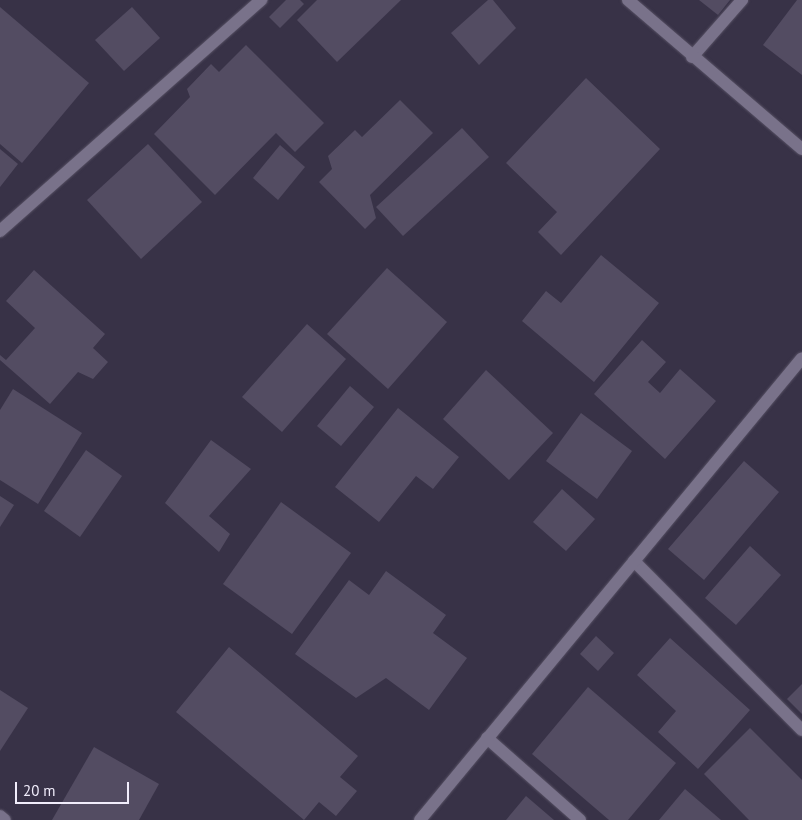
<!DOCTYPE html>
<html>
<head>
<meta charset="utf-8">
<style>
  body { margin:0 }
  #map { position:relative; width:802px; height:820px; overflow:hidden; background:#383247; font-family:"PT Sans",sans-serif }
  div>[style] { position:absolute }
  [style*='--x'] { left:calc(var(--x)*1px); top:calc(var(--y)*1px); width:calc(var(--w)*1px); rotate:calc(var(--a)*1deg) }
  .building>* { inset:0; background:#534c62 }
  .roads { filter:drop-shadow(0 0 1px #565063) drop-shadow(0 0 1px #565063) }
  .minor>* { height:12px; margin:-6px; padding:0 6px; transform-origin:6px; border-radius:6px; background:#79728a }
  .tertiary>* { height:12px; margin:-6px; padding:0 6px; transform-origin:6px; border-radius:6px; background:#79728a }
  span { translate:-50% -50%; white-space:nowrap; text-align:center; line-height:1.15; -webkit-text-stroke:4px #383247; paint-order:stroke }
  .scale { position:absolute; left:15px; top:782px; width:114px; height:22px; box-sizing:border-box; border:2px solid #f1edfb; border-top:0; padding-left:6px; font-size:15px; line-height:18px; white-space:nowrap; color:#f1edfb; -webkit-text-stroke:4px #383247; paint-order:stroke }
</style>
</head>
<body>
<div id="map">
  <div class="building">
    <i style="clip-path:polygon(286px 0,300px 0,304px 4px,280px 28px,269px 17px)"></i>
    <i style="clip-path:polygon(317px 0,401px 0,337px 62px,297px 20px)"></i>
    <i style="clip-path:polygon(488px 0,493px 0,516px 28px,479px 65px,451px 33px)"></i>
    <i style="clip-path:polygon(699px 0,730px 0,718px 15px)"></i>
    <i style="clip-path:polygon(797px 0,802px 0,802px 75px,763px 45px)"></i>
    <i style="clip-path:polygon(0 7px,89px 83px,22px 163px,0 144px)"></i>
    <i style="clip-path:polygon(132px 7px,160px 38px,124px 71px,95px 40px)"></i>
    <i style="clip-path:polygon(246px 45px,324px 123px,295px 152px,276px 133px,215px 195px,154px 134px,190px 97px,187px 89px,211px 64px,219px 72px)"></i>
    <i style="clip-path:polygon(586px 78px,660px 149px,561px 255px,538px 232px,557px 212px,506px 163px)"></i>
    <i style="clip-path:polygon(400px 100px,433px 133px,370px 195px,376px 218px,365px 229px,319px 182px,332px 169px,328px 156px,355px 130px,362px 137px)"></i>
    <i style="clip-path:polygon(462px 128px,489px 157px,403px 236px,376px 207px)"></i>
    <i style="clip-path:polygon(148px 144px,202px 202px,141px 259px,87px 200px)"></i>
    <i style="clip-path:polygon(280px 145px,305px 167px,278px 200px,253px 178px)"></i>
    <i style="clip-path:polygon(0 149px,18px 164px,0 187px)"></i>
    <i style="clip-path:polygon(601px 255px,659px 303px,594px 382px,522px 321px,546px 291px,561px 303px)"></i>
    <i style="clip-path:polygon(387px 268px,447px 322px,388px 389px,327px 334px)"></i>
    <i style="clip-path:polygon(34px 270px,105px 334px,93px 348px,108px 362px,93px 379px,78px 372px,50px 404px,0 360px,0 355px,6px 360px,35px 328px,6px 301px)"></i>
    <i style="clip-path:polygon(307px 324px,346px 359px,282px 432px,242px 397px)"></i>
    <i style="clip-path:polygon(642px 340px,666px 362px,648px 382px,660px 393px,680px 369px,716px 401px,665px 459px,594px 394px)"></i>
    <i style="clip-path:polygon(486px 370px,553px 433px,509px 480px,443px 419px)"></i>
    <i style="clip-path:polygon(350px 386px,374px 407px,341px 446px,317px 426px)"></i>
    <i style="clip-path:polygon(13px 389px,82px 433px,38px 504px,0 480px,0 410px)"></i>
    <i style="clip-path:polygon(398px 408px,459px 457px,433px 489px,416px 476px,379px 522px,335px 487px)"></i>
    <i style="clip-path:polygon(581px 413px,632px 451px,597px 499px,546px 461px)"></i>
    <i style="clip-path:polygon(211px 440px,251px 469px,209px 516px,230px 534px,219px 552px,165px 503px)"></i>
    <i style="clip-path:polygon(86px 450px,122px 476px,80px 537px,44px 511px)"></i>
    <i style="clip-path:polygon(744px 461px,779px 492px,704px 580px,668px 549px)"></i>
    <i style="clip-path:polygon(562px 489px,595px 519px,566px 551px,533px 522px)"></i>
    <i style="clip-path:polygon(0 496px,14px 505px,0 527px)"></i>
    <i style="clip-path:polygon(281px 502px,351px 553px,292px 634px,223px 584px)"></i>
    <i style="clip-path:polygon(750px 546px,781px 575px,736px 625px,705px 598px)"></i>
    <i style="clip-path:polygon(386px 571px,446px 615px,433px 633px,467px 658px,429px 710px,386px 678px,356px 698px,295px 654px,349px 580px,369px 595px)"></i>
    <i style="clip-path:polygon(596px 636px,614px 653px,598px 671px,580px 654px)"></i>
    <i style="clip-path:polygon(670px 638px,750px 710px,698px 769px,658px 732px,676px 711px,637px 675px)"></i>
    <i style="clip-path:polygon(229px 647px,358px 756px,340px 777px,357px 791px,336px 816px,319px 802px,304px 820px,176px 712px)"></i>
    <i style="clip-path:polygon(802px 684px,802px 714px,787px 699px)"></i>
    <i style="clip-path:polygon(588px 687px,676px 763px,628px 820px,609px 820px,532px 754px)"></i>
    <i style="clip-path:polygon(0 690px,28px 708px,0 751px)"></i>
    <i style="clip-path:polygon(750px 728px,802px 780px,802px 820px,749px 820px,704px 774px)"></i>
    <i style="clip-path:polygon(94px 747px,159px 784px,139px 820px,52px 820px)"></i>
    <i style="clip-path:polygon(685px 789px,721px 820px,659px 820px)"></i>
    <i style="clip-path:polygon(526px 796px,554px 820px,506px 820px)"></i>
  </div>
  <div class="roads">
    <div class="minor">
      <i style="--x:692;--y:57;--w:76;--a:-48.7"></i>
      <i style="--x:0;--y:231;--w:349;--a:-41.5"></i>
      <i style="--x:634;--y:561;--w:238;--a:45.2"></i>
      <i style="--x:487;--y:738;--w:124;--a:41.4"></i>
      <i style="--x:0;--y:816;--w:6;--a:39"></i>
      <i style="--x:420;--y:820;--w:599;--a:-50.41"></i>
    </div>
    <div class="tertiary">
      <i style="--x:628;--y:0;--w:229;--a:40.6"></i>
    </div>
  </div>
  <div class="scale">20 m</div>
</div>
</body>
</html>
